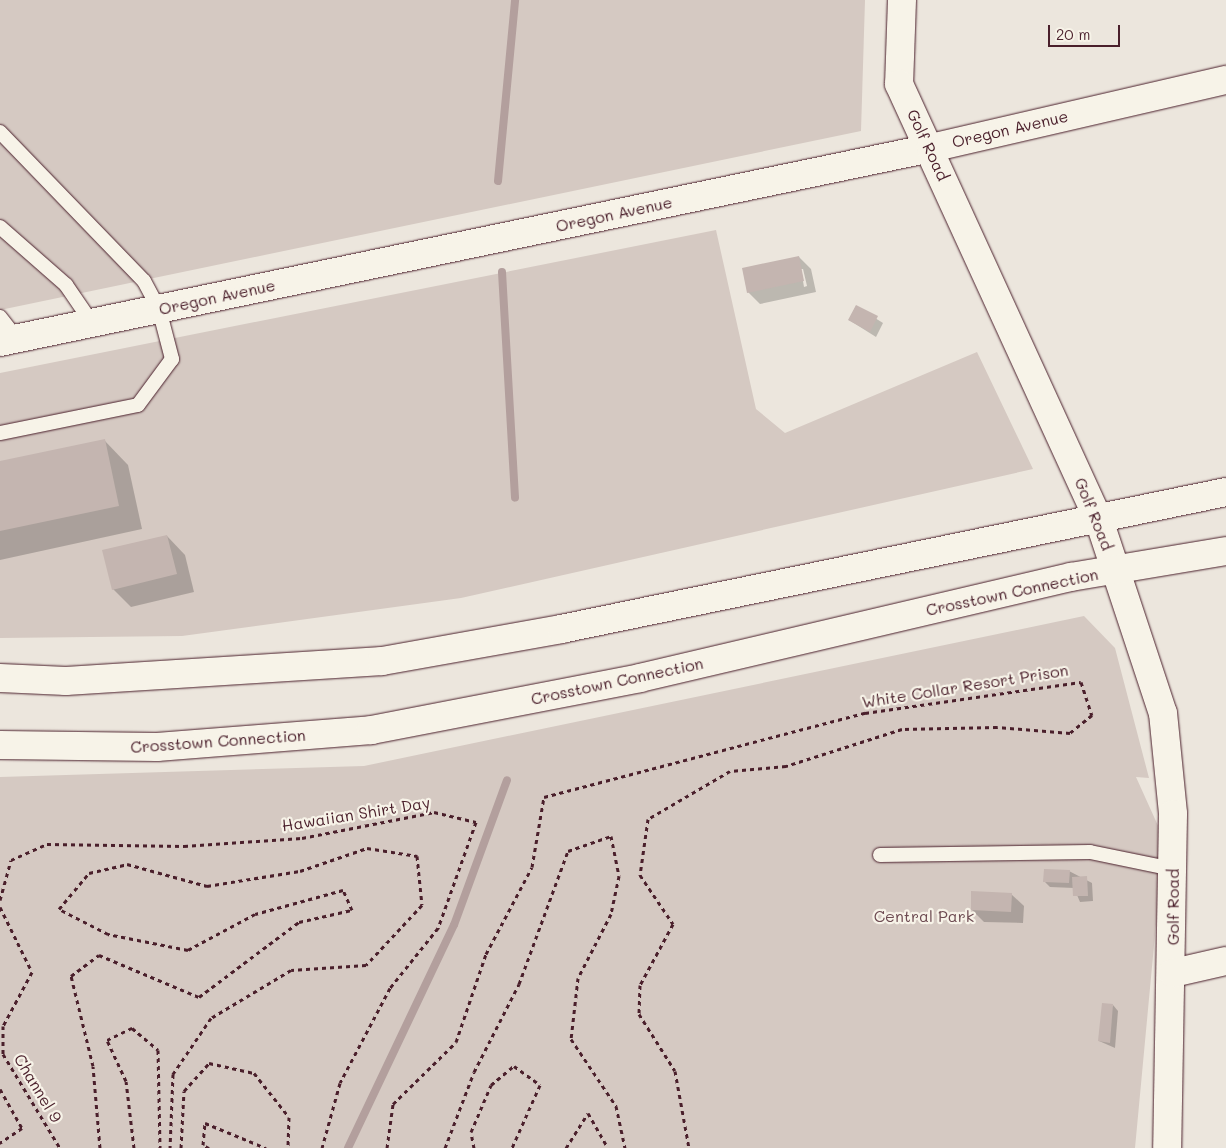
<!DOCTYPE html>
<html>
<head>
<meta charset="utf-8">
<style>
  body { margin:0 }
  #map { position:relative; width:1226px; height:1148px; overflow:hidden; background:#ece6dd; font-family:Mali,sans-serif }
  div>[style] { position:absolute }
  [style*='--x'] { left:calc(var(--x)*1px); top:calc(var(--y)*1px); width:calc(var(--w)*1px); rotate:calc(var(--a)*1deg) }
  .green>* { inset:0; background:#d5c9c2 }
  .shadow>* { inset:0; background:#0003 }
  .stream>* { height:8px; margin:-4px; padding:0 4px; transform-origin:4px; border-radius:4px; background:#b39f9d }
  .building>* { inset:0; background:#c4b5b0 }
  .path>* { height:3px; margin-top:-1.5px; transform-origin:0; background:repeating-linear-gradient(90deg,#4a1f2b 0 4px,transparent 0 8px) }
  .roads { filter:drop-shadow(0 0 1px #4a1f2b) drop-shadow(0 0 1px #4a1f2b) }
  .lane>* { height:14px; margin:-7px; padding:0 7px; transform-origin:7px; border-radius:7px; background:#f7f3e8 }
  .street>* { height:28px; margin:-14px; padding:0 14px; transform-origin:14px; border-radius:14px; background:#f7f3e8 }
  .highway>* { height:28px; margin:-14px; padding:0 14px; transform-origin:14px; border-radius:14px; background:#f7f3e8 }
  span { translate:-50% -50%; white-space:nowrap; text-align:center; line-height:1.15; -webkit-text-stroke:4.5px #f7f3e8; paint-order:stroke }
  .street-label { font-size:16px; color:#4a1f2b }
  .park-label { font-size:16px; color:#6d4a51 }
  .scale { position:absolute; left:1048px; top:25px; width:72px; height:22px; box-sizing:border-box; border:2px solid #4a1f2b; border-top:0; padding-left:6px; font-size:15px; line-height:18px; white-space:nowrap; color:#4a1f2b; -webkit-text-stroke:4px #f7f3e8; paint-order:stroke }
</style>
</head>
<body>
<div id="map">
  <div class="green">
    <i style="clip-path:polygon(0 0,865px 0,861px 131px,0 310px)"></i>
    <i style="clip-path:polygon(716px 230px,756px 409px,785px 433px,977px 352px,1033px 469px,461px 598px,182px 636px,0 638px,0 373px)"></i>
    <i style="clip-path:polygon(1084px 616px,1115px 648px,1149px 778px,1136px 777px,1164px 839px,1135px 1148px,0 1148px,0 777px,364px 766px)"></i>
  </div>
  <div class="shadow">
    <i style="clip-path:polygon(evenodd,799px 257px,811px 269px,816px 292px,760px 304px,748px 292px,799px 257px,801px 269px,803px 269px,807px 286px,804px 287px,801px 269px)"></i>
    <i style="clip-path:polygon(856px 306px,883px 323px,876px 337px,849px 320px)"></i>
    <i style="clip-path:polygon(104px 440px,128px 465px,142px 529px,0 560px,0 463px)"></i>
    <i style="clip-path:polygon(167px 536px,185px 555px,194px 592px,131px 607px,113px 589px)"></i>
    <i style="clip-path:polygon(1069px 871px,1092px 883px,1093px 901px,1080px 902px,1074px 888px,1050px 887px,1045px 882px)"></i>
    <i style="clip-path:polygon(1011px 894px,1024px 906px,1023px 923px,984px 922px,972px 910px)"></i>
    <i style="clip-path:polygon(1113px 1005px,1118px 1011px,1115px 1048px,1099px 1041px)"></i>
  </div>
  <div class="stream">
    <i style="--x:498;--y:181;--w:182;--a:-84.6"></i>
    <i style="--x:502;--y:272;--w:226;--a:86.7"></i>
    <i style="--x:348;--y:1148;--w:247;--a:-64.6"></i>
    <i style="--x:454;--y:925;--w:154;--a:-69.9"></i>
  </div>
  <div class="building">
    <i style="clip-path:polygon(799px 256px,804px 281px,747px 293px,742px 268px)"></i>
    <i style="clip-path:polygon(856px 305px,878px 316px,870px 332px,848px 320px)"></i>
    <i style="clip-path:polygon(105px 439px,119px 506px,0 531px,0 461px)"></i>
    <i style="clip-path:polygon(167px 535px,177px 574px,112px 590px,102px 550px)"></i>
    <i style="clip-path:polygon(1044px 869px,1070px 870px,1069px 883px,1043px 882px)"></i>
    <i style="clip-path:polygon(1087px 876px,1088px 896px,1073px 896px,1072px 877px)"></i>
    <i style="clip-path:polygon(971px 891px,1012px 893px,1011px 912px,971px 910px)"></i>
    <i style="clip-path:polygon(1102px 1003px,1113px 1004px,1110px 1043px,1098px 1041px)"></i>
  </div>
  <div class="path">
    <i style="--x:0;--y:900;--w:41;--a:-74.6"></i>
    <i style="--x:11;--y:860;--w:39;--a:-24"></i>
    <i style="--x:47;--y:844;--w:137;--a:0.8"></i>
    <i style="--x:184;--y:846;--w:118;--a:-3.9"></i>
    <i style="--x:302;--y:838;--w:135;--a:-11.1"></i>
    <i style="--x:434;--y:812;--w:43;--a:13.4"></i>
    <i style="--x:476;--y:822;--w:113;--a:109.7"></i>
    <i style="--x:438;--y:928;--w:77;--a:128.7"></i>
    <i style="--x:390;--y:988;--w:107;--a:117.8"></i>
    <i style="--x:340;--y:1083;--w:67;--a:105.5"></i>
    <i style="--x:0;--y:907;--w:72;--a:63.8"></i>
    <i style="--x:32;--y:972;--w:61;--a:118.2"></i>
    <i style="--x:3;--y:1026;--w:28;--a:90"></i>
    <i style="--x:3;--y:1054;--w:110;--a:58.8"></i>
    <i style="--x:0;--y:1089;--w:45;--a:60.6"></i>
    <i style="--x:22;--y:1128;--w:27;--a:146"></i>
    <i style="--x:100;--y:1148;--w:82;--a:-94.9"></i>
    <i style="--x:93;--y:1066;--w:93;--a:-103.7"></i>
    <i style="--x:71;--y:976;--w:35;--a:-37"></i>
    <i style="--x:99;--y:955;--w:108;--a:22.8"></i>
    <i style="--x:199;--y:997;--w:125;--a:-36.9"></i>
    <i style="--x:299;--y:922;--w:54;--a:-12.8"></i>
    <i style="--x:352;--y:910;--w:22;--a:-114"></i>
    <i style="--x:343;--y:890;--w:91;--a:164.7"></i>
    <i style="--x:255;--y:914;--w:76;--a:151.8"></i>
    <i style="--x:188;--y:950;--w:82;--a:-168.7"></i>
    <i style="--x:108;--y:934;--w:55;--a:-153"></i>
    <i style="--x:59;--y:909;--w:47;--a:-50.2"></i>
    <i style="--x:89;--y:873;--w:39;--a:-13"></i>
    <i style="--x:127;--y:864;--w:83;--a:15.4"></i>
    <i style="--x:207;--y:886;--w:94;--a:-9.2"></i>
    <i style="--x:300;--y:871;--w:71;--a:-18.9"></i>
    <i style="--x:367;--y:848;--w:51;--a:9.1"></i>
    <i style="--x:417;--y:856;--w:49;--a:84.2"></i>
    <i style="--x:422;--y:905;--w:82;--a:133"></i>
    <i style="--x:366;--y:965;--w:75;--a:176.2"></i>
    <i style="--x:291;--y:970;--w:93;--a:149"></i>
    <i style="--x:211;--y:1018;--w:68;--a:124.2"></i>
    <i style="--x:173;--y:1074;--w:74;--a:92.3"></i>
    <i style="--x:134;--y:1148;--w:67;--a:-96.8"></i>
    <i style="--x:126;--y:1081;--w:45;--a:-114.9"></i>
    <i style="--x:107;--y:1040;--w:28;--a:-26"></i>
    <i style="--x:132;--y:1028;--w:34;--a:40"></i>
    <i style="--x:158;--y:1050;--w:98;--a:88.8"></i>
    <i style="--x:181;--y:1148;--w:57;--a:-87"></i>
    <i style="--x:184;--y:1091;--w:38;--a:-48"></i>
    <i style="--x:209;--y:1063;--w:46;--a:12.5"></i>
    <i style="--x:254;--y:1073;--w:56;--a:51.5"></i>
    <i style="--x:289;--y:1117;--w:31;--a:92"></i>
    <i style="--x:209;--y:1148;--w:7;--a:-153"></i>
    <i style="--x:203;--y:1145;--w:22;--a:-85"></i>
    <i style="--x:205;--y:1123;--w:66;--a:22.3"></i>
    <i style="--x:387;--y:1148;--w:44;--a:-82.2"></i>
    <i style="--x:393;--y:1104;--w:88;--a:-44.5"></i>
    <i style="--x:456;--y:1042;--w:93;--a:-71.2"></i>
    <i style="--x:486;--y:954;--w:98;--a:-62.1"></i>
    <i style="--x:532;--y:867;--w:71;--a:-80.3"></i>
    <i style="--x:544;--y:797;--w:332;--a:-14.7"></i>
    <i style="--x:865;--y:713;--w:218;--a:-8.2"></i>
    <i style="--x:1081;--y:682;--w:35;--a:72"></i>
    <i style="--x:1092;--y:715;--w:28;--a:141"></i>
    <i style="--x:1070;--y:733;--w:73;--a:-175.3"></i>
    <i style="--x:997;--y:727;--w:95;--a:178.8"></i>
    <i style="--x:902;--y:729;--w:122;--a:162.3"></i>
    <i style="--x:786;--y:766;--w:56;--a:174.9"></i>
    <i style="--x:730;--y:771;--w:95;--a:149.7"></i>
    <i style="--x:648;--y:819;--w:57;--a:98.1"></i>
    <i style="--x:640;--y:875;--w:59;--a:56"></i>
    <i style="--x:673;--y:924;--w:69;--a:118.4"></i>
    <i style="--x:640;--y:985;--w:29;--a:92"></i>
    <i style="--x:639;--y:1014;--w:67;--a:57.7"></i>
    <i style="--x:675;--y:1071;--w:78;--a:79.7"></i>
    <i style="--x:445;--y:1148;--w:81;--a:-69.1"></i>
    <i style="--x:474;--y:1072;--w:99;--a:-62.9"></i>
    <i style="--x:519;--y:984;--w:142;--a:-69.8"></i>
    <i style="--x:568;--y:851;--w:46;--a:-19.2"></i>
    <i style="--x:611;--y:836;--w:41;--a:78.7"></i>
    <i style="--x:619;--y:876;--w:39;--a:102"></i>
    <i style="--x:611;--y:914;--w:72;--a:117.3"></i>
    <i style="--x:578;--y:978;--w:61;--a:96.5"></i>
    <i style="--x:571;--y:1039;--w:81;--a:56.1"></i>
    <i style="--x:616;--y:1106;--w:43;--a:77.9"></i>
    <i style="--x:474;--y:1148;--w:16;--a:-101"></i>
    <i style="--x:471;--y:1132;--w:51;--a:-66.9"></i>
    <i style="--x:491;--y:1085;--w:30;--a:-40"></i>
    <i style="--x:514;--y:1066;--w:32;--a:36"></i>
    <i style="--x:540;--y:1085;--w:69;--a:114"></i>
    <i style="--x:566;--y:1148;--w:41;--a:-57.8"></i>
    <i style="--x:588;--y:1113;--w:40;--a:60.3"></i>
  </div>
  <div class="roads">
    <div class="lane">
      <i style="--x:0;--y:132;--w:207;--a:46"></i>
      <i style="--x:144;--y:281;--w:32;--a:62"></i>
      <i style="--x:159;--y:309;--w:52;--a:75.4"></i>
      <i style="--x:172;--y:359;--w:57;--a:126.5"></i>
      <i style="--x:138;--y:405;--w:141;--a:168.5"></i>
      <i style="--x:0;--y:227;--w:88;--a:41.3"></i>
      <i style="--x:66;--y:285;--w:46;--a:55.6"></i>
      <i style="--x:0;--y:317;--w:28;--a:52"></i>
      <i style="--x:880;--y:855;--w:210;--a:-0.8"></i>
      <i style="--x:1090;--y:852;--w:85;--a:11.6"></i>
    </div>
    <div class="street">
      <i style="--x:902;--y:0;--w:84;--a:92"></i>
      <i style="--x:899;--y:84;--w:480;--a:65.4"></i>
      <i style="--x:1099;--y:520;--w:203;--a:71.7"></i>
      <i style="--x:1163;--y:713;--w:101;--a:84.3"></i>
      <i style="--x:1173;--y:814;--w:334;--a:91"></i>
      <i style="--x:0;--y:342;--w:951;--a:-11.77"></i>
      <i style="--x:931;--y:148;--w:303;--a:-13"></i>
      <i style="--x:1173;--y:973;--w:54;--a:-12.8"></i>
    </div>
    <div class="highway">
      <i style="--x:0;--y:678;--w:66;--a:2.6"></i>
      <i style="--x:66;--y:681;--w:317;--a:-3.6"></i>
      <i style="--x:382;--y:661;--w:182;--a:-10.1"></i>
      <i style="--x:561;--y:629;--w:679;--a:-11.64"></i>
      <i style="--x:0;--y:745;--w:157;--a:0.7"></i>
      <i style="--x:157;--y:747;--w:215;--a:-4.5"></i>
      <i style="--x:371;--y:730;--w:274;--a:-10.9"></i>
      <i style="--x:640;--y:678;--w:443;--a:-13.2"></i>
      <i style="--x:1071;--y:577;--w:157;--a:-9.5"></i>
    </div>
  </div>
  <div class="street-label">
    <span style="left:1010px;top:129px;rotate:-13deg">Oregon Avenue</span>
    <span style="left:928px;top:145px;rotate:65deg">Golf Road</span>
    <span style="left:614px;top:214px;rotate:-12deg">Oregon Avenue</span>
    <span style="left:217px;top:297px;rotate:-12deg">Oregon Avenue</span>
    <span style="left:1094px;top:514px;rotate:68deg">Golf Road</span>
    <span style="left:1012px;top:592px;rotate:-12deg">Crosstown Connection</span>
    <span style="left:617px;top:681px;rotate:-12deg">Crosstown Connection</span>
    <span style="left:965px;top:686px;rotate:-9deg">White Collar Resort Prison</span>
    <span style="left:218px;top:741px;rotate:-4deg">Crosstown Connection</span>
    <span style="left:356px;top:814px;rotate:-9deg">Hawaiian Shirt Day</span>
    <span style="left:1173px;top:907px;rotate:-90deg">Golf Road</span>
    <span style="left:38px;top:1088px;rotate:59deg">Channel 9</span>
  </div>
  <div class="park-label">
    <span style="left:924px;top:916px">Central Park</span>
  </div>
  <div class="scale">20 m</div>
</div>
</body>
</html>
